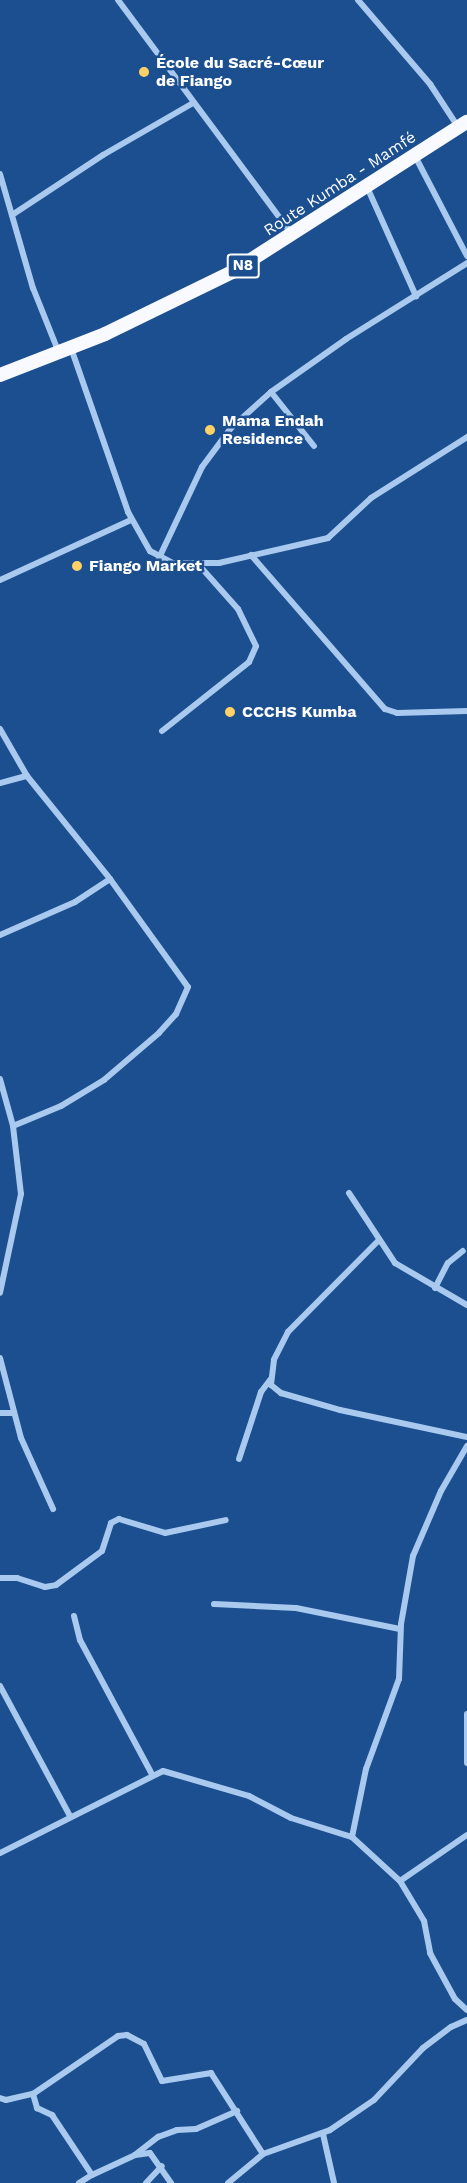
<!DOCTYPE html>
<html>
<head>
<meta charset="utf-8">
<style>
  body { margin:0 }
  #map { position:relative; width:467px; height:2183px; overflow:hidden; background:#1b4f8f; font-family:"Work Sans",sans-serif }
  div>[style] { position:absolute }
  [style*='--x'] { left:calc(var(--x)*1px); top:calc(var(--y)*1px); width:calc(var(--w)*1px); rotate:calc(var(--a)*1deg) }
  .minor>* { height:6px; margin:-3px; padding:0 3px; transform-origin:3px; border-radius:3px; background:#a9c9ee }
  .trunk>* { height:14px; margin:-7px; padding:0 7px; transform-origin:7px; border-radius:7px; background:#f8faff }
  .dots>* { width:16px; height:16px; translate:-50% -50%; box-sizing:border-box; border:3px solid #1b4f8f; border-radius:50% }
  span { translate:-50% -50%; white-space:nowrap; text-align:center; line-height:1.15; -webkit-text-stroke:5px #1b4f8f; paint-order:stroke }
  .shield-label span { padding:2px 4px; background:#1b4f8f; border:2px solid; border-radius:4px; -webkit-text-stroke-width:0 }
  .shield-label { font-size:15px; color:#fff; font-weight:700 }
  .poi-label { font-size:16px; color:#fff; font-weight:700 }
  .left { translate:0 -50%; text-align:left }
  .street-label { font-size:16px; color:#fff }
</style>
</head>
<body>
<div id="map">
  <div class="minor">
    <i style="--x:118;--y:0;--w:292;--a:53.4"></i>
    <i style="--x:358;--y:0;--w:111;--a:49.4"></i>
    <i style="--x:430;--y:84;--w:51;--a:56.9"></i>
    <i style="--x:415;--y:156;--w:113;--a:62.5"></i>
    <i style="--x:0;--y:174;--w:119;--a:73.9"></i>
    <i style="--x:33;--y:288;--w:70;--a:68.2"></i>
    <i style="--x:367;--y:187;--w:120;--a:65.8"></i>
    <i style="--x:12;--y:215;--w:109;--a:-33.4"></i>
    <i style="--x:103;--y:155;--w:104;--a:-30"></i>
    <i style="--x:71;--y:348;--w:174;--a:70.8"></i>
    <i style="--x:128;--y:512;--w:45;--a:60.6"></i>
    <i style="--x:150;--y:551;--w:26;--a:28"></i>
    <i style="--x:173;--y:563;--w:46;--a:0"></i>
    <i style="--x:219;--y:563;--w:112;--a:-12.9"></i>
    <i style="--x:328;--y:538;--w:59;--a:-42.9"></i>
    <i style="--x:371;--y:498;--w:114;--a:-32.4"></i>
    <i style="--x:271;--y:392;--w:69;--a:51.5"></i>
    <i style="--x:251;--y:555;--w:204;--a:49"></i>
    <i style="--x:385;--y:709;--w:13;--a:18"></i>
    <i style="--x:397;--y:713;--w:70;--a:-1.6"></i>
    <i style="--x:159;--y:558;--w:101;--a:-64.7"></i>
    <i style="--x:202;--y:467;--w:49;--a:-53.4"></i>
    <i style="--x:231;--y:428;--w:54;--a:-42"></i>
    <i style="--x:271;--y:392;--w:92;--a:-35.2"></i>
    <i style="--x:346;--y:339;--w:143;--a:-32.1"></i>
    <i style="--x:0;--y:580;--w:144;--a:-24.6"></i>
    <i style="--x:0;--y:729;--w:54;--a:60.1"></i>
    <i style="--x:27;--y:776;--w:132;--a:51.1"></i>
    <i style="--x:110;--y:879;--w:133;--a:54.2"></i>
    <i style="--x:188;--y:987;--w:30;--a:114"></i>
    <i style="--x:176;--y:1014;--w:25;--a:132"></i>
    <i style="--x:159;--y:1033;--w:72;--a:139.5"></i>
    <i style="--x:104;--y:1080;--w:50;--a:148.8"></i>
    <i style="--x:61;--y:1106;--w:52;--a:157.4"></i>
    <i style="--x:162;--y:731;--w:111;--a:-38.4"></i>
    <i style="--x:249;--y:662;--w:17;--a:-66"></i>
    <i style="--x:256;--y:646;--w:41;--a:-115.9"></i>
    <i style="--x:238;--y:609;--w:59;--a:-131.6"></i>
    <i style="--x:0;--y:783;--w:28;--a:-15"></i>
    <i style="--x:0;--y:935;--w:82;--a:-23.7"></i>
    <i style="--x:75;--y:902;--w:42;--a:-33.3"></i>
    <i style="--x:0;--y:1079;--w:49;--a:74.5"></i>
    <i style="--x:13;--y:1126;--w:68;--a:83.3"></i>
    <i style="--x:21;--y:1194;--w:101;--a:102"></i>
    <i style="--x:349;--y:1193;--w:84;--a:56.7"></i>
    <i style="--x:395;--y:1263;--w:83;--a:30.3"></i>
    <i style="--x:378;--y:1241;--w:128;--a:134.7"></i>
    <i style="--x:288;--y:1332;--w:31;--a:117"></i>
    <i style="--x:274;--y:1360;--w:25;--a:97"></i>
    <i style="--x:271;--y:1385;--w:13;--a:39"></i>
    <i style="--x:281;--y:1393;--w:61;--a:16.1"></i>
    <i style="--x:340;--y:1410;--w:130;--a:12"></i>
    <i style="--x:435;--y:1288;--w:28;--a:-63"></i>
    <i style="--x:448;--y:1263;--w:19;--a:-39"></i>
    <i style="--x:0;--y:1358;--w:83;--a:75.3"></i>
    <i style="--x:21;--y:1438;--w:78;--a:65.7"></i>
    <i style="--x:0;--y:1413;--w:13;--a:0"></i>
    <i style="--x:239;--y:1459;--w:71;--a:-71.8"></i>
    <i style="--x:261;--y:1392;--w:15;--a:-53"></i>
    <i style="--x:0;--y:1578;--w:17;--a:0"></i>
    <i style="--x:17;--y:1578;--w:29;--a:18"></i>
    <i style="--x:45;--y:1587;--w:11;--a:-10"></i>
    <i style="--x:56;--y:1585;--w:57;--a:-36.5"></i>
    <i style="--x:102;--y:1551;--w:29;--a:-72"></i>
    <i style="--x:111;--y:1523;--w:9;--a:-27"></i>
    <i style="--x:119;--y:1519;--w:48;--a:16.9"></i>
    <i style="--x:165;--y:1533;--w:62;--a:-12"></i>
    <i style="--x:214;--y:1604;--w:82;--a:2.8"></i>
    <i style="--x:296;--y:1608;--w:106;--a:11.4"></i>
    <i style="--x:74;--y:1616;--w:25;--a:76"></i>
    <i style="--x:80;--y:1640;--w:152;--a:61.8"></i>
    <i style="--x:0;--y:1686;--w:148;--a:61.7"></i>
    <i style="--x:467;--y:1714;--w:49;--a:90"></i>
    <i style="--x:352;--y:1837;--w:65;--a:42.5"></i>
    <i style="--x:400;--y:1881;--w:47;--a:59"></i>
    <i style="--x:424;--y:1921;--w:33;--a:79"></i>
    <i style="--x:430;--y:1953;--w:52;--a:61.5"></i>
    <i style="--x:455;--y:1999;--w:16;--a:43"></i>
    <i style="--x:0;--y:1853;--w:182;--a:-26.7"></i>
    <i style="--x:163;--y:1771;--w:90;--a:16.2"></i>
    <i style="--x:249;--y:1796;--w:47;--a:27.6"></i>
    <i style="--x:291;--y:1818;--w:64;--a:17.3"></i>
    <i style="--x:352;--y:1837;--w:69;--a:-78.4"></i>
    <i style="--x:366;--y:1769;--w:96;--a:-69.9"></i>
    <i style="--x:399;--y:1679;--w:55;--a:-87.9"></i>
    <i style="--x:401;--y:1624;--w:69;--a:-80"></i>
    <i style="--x:413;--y:1556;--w:71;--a:-66.7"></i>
    <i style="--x:441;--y:1491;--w:52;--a:-60"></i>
    <i style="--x:400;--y:1881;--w:81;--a:-34.5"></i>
    <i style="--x:33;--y:2094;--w:103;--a:-34.3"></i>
    <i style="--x:118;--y:2036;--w:9;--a:-6"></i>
    <i style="--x:127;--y:2035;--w:19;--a:28"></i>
    <i style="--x:144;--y:2044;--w:41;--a:64.1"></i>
    <i style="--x:162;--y:2081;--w:50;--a:-9.3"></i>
    <i style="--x:211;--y:2073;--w:96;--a:57.3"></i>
    <i style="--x:0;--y:2098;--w:6;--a:18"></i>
    <i style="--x:6;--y:2100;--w:28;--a:-13"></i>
    <i style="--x:33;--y:2094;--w:15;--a:74"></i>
    <i style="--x:37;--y:2108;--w:17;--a:25"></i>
    <i style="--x:52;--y:2115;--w:72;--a:56.3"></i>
    <i style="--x:92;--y:2175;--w:47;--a:-24.9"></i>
    <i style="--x:135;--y:2155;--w:15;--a:-8"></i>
    <i style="--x:150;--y:2153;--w:37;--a:55"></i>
    <i style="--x:323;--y:2134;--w:50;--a:77.3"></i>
    <i style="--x:136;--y:2154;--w:28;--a:-38"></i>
    <i style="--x:158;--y:2137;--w:20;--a:-20"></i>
    <i style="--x:177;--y:2130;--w:19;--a:-3"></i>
    <i style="--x:196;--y:2129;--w:45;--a:-23.7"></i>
    <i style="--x:79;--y:2183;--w:15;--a:-32"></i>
    <i style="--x:146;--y:2183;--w:23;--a:-47"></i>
    <i style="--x:228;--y:2183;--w:45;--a:-39.6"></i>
    <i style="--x:263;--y:2154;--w:71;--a:-19.7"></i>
    <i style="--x:330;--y:2130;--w:53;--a:-34.3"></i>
    <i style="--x:374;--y:2100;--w:71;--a:-46.7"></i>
    <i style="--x:423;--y:2048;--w:35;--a:-37"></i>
    <i style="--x:451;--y:2027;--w:17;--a:-24"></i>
  </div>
  <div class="trunk">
    <i style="--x:0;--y:375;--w:113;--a:-21.3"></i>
    <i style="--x:105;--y:334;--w:141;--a:-26"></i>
    <i style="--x:232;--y:272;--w:279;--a:-32.6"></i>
  </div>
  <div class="dots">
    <i style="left:144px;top:72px;background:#ffd166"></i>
    <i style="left:210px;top:430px;background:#ffd166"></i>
    <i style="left:77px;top:566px;background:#ffd166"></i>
    <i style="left:230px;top:712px;background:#ffd166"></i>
  </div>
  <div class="shield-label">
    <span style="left:243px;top:266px">N8</span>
  </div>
  <div class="poi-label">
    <span class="left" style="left:156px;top:72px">École du Sacré-Cœur<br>de Fiango</span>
    <span class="left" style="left:222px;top:430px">Mama Endah<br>Residence</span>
    <span class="left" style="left:89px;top:566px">Fiango Market</span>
    <span class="left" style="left:242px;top:712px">CCCHS Kumba</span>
  </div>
  <div class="street-label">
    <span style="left:340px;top:184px;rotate:-33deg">Route Kumba - Mamfé</span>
  </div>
</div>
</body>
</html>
